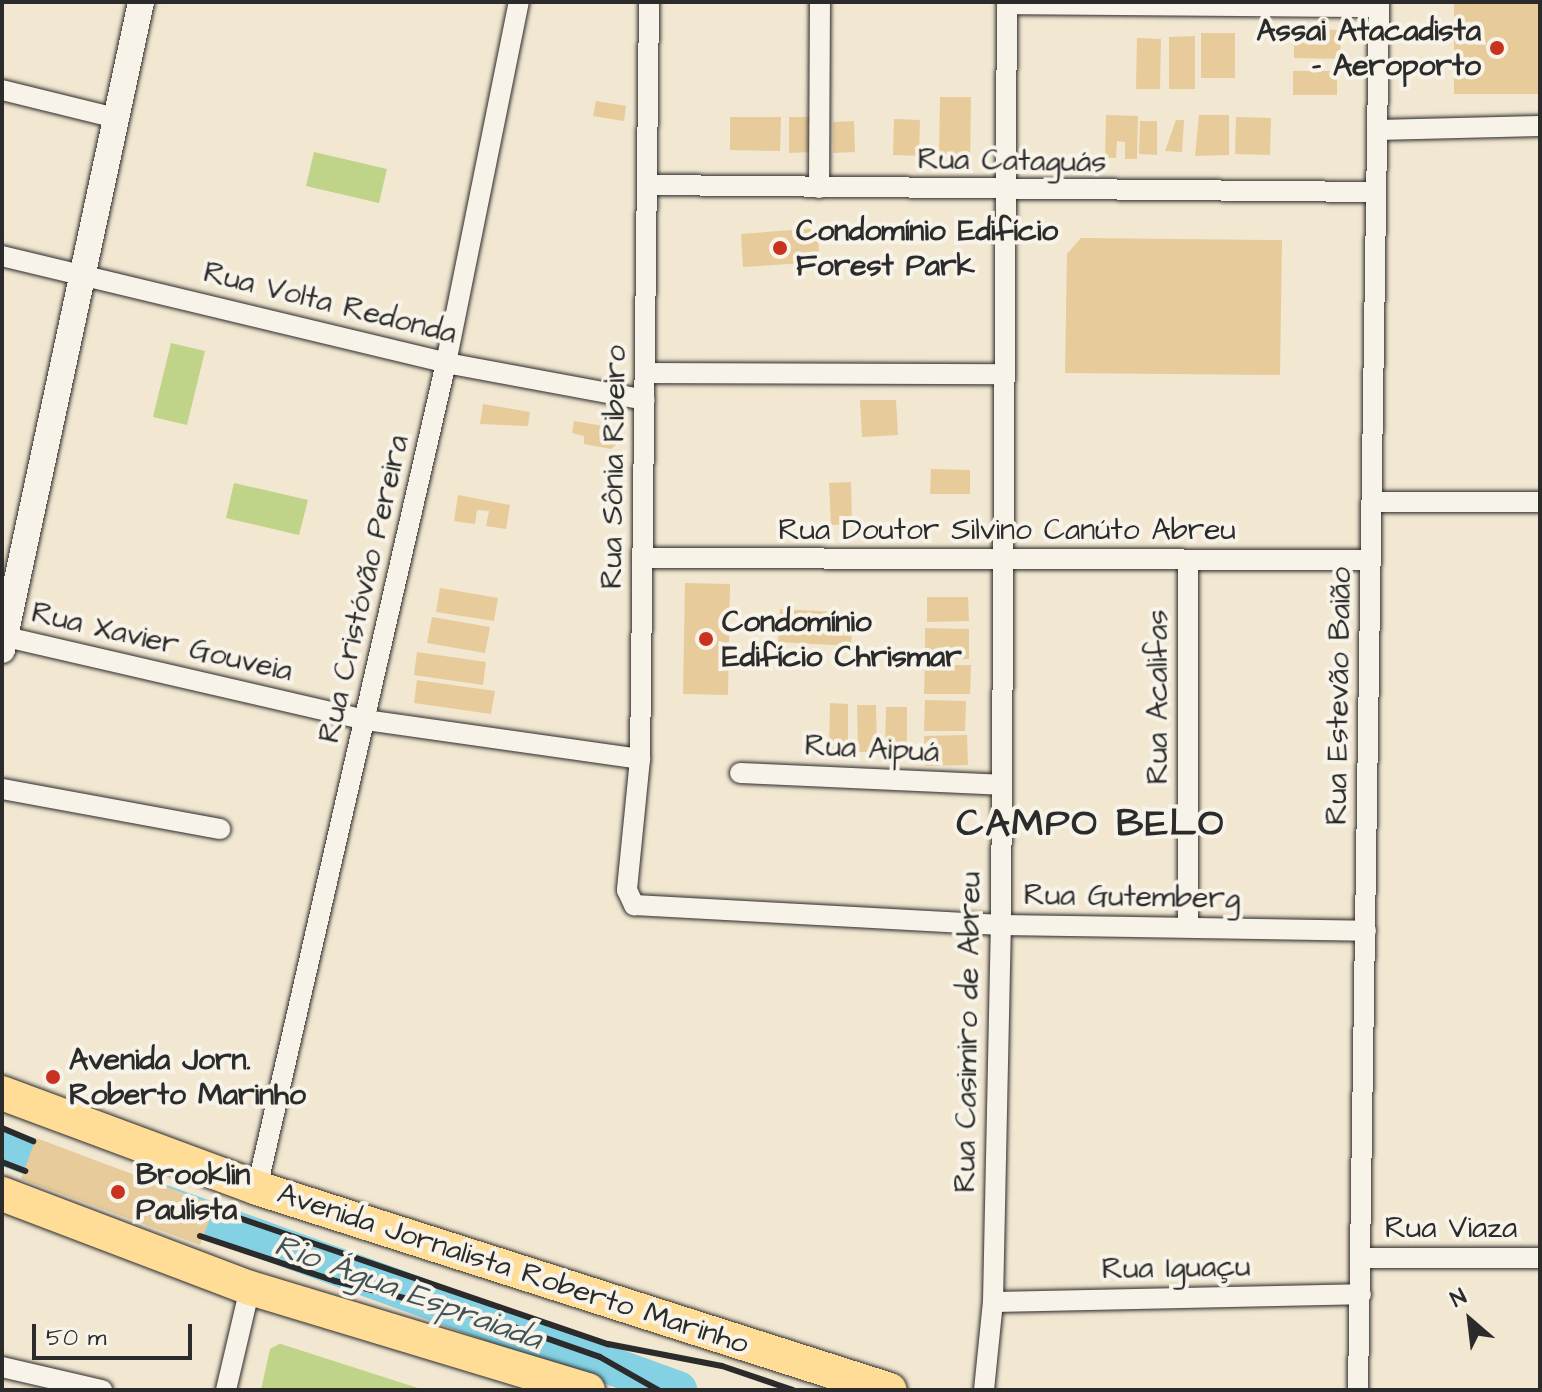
<!DOCTYPE html>
<html>
<head>
<meta charset="utf-8">
<style>
  body { margin:0 }
  #map { position:relative; width:1542px; height:1392px; overflow:hidden; background:#f2e7d1; font-family:"Architects Daughter",sans-serif }
  div>[style] { position:absolute }
  [style*='--x'] { left:calc(var(--x)*1px); top:calc(var(--y)*1px); width:calc(var(--w)*1px); rotate:calc(var(--a)*1deg) }
  .green>* { inset:0; background:#c0d489 }
  .river>* { height:38px; margin:-19px; padding:0 19px; transform-origin:19px; border-radius:19px; background:#84d1e4 }
  .building>* { inset:0; background:#e7cb9b }
  .roads { filter:drop-shadow(0 0 2px #2b2b2b) drop-shadow(0 0 2px #2b2b2b) }
  .minor>* { height:20px; margin:-10px; padding:0 10px; transform-origin:10px; border-radius:10px; background:#f7f3e8 }
  .tertiary>* { height:26px; margin:-13px; padding:0 13px; transform-origin:13px; border-radius:13px; background:#f7f3e8 }
  .primary>* { height:34px; margin:-17px; padding:0 17px; transform-origin:17px; border-radius:17px; background:#ffdd96 }
  .rail>* { height:6px; margin:-3px; padding:0 3px; transform-origin:3px; border-radius:3px; background:#2b2b2b }
  .dots>* { width:22px; height:22px; translate:-50% -50%; box-sizing:border-box; border:4px solid #f7f3e8; border-radius:50% }
  span { translate:-50% -50%; white-space:nowrap; text-align:center; line-height:1.15; -webkit-text-stroke:8px #f7f3e8; paint-order:stroke }
  .poi-label { font-size:30px; color:#2b2b2b; font-weight:700 }
  .right { translate:-100% -50%; text-align:right }
  .left { translate:0 -50%; text-align:left }
  .street-label { font-size:30px; color:#2b2b2b }
  .water-label { font-size:32px; color:#415459; font-style:italic }
  .district-label { font-size:38px; color:#2b2b2b; font-weight:700; letter-spacing:2px }
  .frame { position:absolute; inset:0; border:4px solid #2b2b2b; pointer-events:none }
  .north { position:absolute; left:1430px; top:1280px; width:80px; height:80px; -webkit-text-stroke:6px #f7f3e8; paint-order:stroke; rotate:332deg; font-size:22px; font-weight:700; line-height:32px; text-align:center; color:#2b2b2b }
  .north::after { content:''; display:block; margin:auto; width:28px; height:36px; background:#2b2b2b; clip-path:polygon(50% 0,100% 100%,50% 72%,0 100%) }
  .scale { position:absolute; left:32px; top:1324px; width:160px; height:36px; box-sizing:border-box; border:4px solid #2b2b2b; border-top:0; padding-left:10px; font-size:24px; line-height:28px; white-space:nowrap; color:#2b2b2b; -webkit-text-stroke:6px #f7f3e8; paint-order:stroke }
</style>
</head>
<body>
<div id="map">
  <div class="green">
    <i style="clip-path:polygon(314px 152px,387px 169px,379px 203px,306px 186px)"></i>
    <i style="clip-path:polygon(171px 343px,205px 351px,187px 425px,153px 417px)"></i>
    <i style="clip-path:polygon(234px 483px,308px 500px,299px 535px,226px 518px)"></i>
    <i style="clip-path:polygon(279px 1344px,281px 1344px,424px 1390px,261px 1390px,270px 1349px)"></i>
  </div>
  <div class="river">
    <i style="--x:2;--y:1146;--w:80;--a:20.5"></i>
    <i style="--x:161;--y:1203;--w:550;--a:19.89"></i>
  </div>
  <div class="building">
    <i style="clip-path:polygon(1454px 2px,1540px 2px,1540px 94px,1454px 94px)"></i>
    <i style="clip-path:polygon(1294px 29px,1341px 30px,1340px 59px,1294px 58px)"></i>
    <i style="clip-path:polygon(1201px 33px,1235px 33px,1235px 78px,1201px 78px)"></i>
    <i style="clip-path:polygon(1195px 36px,1195px 89px,1169px 89px,1169px 37px)"></i>
    <i style="clip-path:polygon(1137px 38px,1161px 39px,1160px 89px,1136px 89px)"></i>
    <i style="clip-path:polygon(1293px 71px,1337px 71px,1337px 95px,1293px 95px)"></i>
    <i style="clip-path:polygon(940px 97px,971px 97px,970px 161px,939px 161px)"></i>
    <i style="clip-path:polygon(596px 101px,626px 106px,624px 121px,593px 116px)"></i>
    <i style="clip-path:polygon(1106px 115px,1138px 116px,1137px 159px,1125px 159px,1125px 142px,1117px 141px,1116px 158px,1105px 158px)"></i>
    <i style="clip-path:polygon(1199px 115px,1229px 115px,1229px 155px,1195px 156px)"></i>
    <i style="clip-path:polygon(730px 117px,781px 117px,780px 151px,730px 150px)"></i>
    <i style="clip-path:polygon(789px 117px,813px 117px,813px 152px,789px 153px)"></i>
    <i style="clip-path:polygon(1236px 117px,1271px 118px,1270px 155px,1235px 154px)"></i>
    <i style="clip-path:polygon(894px 119px,920px 120px,919px 156px,893px 155px)"></i>
    <i style="clip-path:polygon(1176px 120px,1184px 120px,1182px 152px,1165px 151px)"></i>
    <i style="clip-path:polygon(854px 121px,855px 152px,833px 153px,833px 122px)"></i>
    <i style="clip-path:polygon(1140px 121px,1157px 121px,1157px 155px,1139px 154px)"></i>
    <i style="clip-path:polygon(817px 228px,820px 262px,743px 267px,741px 234px)"></i>
    <i style="clip-path:polygon(1081px 238px,1282px 240px,1280px 375px,1065px 373px,1067px 254px)"></i>
    <i style="clip-path:polygon(860px 400px,896px 400px,898px 435px,862px 437px)"></i>
    <i style="clip-path:polygon(483px 404px,530px 412px,528px 426px,480px 424px)"></i>
    <i style="clip-path:polygon(574px 421px,615px 428px,619px 442px,611px 449px,584px 444px,584px 436px,572px 433px)"></i>
    <i style="clip-path:polygon(931px 469px,970px 470px,970px 494px,930px 494px)"></i>
    <i style="clip-path:polygon(851px 482px,852px 524px,831px 525px,829px 483px)"></i>
    <i style="clip-path:polygon(458px 495px,510px 505px,506px 529px,486px 526px,489px 511px,477px 510px,475px 524px,454px 521px)"></i>
    <i style="clip-path:polygon(685px 583px,730px 584px,728px 695px,683px 694px)"></i>
    <i style="clip-path:polygon(440px 588px,498px 598px,494px 621px,436px 612px)"></i>
    <i style="clip-path:polygon(927px 597px,968px 597px,969px 621px,927px 622px)"></i>
    <i style="clip-path:polygon(780px 609px,853px 613px,851px 646px,778px 642px)"></i>
    <i style="clip-path:polygon(432px 617px,490px 627px,485px 653px,427px 643px)"></i>
    <i style="clip-path:polygon(925px 628px,969px 629px,969px 659px,925px 658px)"></i>
    <i style="clip-path:polygon(417px 652px,486px 662px,483px 685px,414px 675px)"></i>
    <i style="clip-path:polygon(925px 665px,971px 665px,970px 694px,924px 694px)"></i>
    <i style="clip-path:polygon(417px 680px,495px 691px,491px 714px,414px 703px)"></i>
    <i style="clip-path:polygon(925px 700px,966px 701px,965px 731px,924px 731px)"></i>
    <i style="clip-path:polygon(830px 703px,848px 704px,848px 751px,829px 750px)"></i>
    <i style="clip-path:polygon(857px 705px,876px 705px,877px 752px,858px 752px)"></i>
    <i style="clip-path:polygon(886px 707px,907px 707px,907px 754px,885px 754px)"></i>
    <i style="clip-path:polygon(967px 735px,968px 765px,925px 766px,924px 736px)"></i>
    <i style="clip-path:polygon(36px 1138px,215px 1205px,200px 1245px,21px 1179px)"></i>
  </div>
  <div class="roads">
    <div class="minor">
      <i style="--x:649;--y:2;--w:757;--a:90.68"></i>
      <i style="--x:640;--y:759;--w:132;--a:95.7"></i>
      <i style="--x:627;--y:890;--w:17;--a:65"></i>
      <i style="--x:634;--y:905;--w:368;--a:3.1"></i>
      <i style="--x:1001;--y:925;--w:365;--a:0.9"></i>
      <i style="--x:1007;--y:4;--w:372;--a:0.5"></i>
      <i style="--x:2;--y:90;--w:113;--a:13.8"></i>
      <i style="--x:1377;--y:130;--w:163;--a:-1.4"></i>
      <i style="--x:647;--y:185;--w:729;--a:0.55"></i>
      <i style="--x:819;--y:188;--w:186;--a:-89.7"></i>
      <i style="--x:2;--y:256;--w:457;--a:13.5"></i>
      <i style="--x:446;--y:363;--w:202;--a:10.5"></i>
      <i style="--x:646;--y:373;--w:359;--a:0.2"></i>
      <i style="--x:1372;--y:502;--w:168;--a:0"></i>
      <i style="--x:643;--y:558;--w:728;--a:0.16"></i>
      <i style="--x:2;--y:636;--w:374;--a:13"></i>
      <i style="--x:366;--y:720;--w:277;--a:8.1"></i>
      <i style="--x:740;--y:773;--w:262;--a:2.6"></i>
      <i style="--x:2;--y:789;--w:222;--a:10.4"></i>
      <i style="--x:1188;--y:927;--w:364;--a:-90"></i>
      <i style="--x:257;--y:1188;--w:846;--a:-77.1"></i>
      <i style="--x:446;--y:363;--w:368;--a:-78.6"></i>
      <i style="--x:1361;--y:1258;--w:179;--a:0"></i>
      <i style="--x:993;--y:1302;--w:368;--a:-1.2"></i>
      <i style="--x:2;--y:1367;--w:103;--a:13"></i>
      <i style="--x:226;--y:1390;--w:105;--a:-76.8"></i>
      <i style="--x:984;--y:1390;--w:88;--a:-84.2"></i>
      <i style="--x:993;--y:1302;--w:377;--a:-88.8"></i>
      <i style="--x:1001;--y:925;--w:923;--a:-89.63"></i>
      <i style="--x:1358;--y:1390;--w:1388;--a:-89.13"></i>
    </div>
    <div class="tertiary">
      <i style="--x:2;--y:650;--w:663;--a:-77.89"></i>
    </div>
    <div class="primary">
      <i style="--x:2;--y:1093;--w:272;--a:20.4"></i>
      <i style="--x:257;--y:1188;--w:664;--a:17.7"></i>
      <i style="--x:2;--y:1194;--w:265;--a:20.8"></i>
      <i style="--x:250;--y:1288;--w:353;--a:16.8"></i>
    </div>
  </div>
  <div class="rail">
    <i style="--x:2;--y:1128;--w:34;--a:23"></i>
    <i style="--x:2;--y:1162;--w:25;--a:21"></i>
    <i style="--x:210;--y:1208;--w:421;--a:18.9"></i>
    <i style="--x:608;--y:1344;--w:116;--a:10.9"></i>
    <i style="--x:722;--y:1366;--w:75;--a:18.7"></i>
    <i style="--x:200;--y:1236;--w:142;--a:18.4"></i>
    <i style="--x:335;--y:1281;--w:164;--a:13.8"></i>
    <i style="--x:494;--y:1320;--w:112;--a:19.2"></i>
    <i style="--x:600;--y:1357;--w:67;--a:29.6"></i>
  </div>
  <div class="dots">
    <i style="left:1497px;top:48px;background:#c8321e"></i>
    <i style="left:780px;top:248px;background:#c8321e"></i>
    <i style="left:706px;top:639px;background:#c8321e"></i>
    <i style="left:53px;top:1077px;background:#c8321e"></i>
    <i style="left:118px;top:1192px;background:#c8321e"></i>
  </div>
  <div class="poi-label">
    <span class="right" style="left:1481px;top:48px">Assai Atacadista<br>- Aeroporto</span>
    <span class="left" style="left:796px;top:248px">Condomínio Edifício<br>Forest Park</span>
    <span class="left" style="left:722px;top:639px">Condomínio<br>Edifício Chrismar</span>
    <span class="left" style="left:69px;top:1077px">Avenida Jorn.<br>Roberto Marinho</span>
    <span class="left" style="left:136px;top:1192px">Brooklin<br>Paulista</span>
  </div>
  <div class="street-label">
    <span style="left:1012px;top:161px;rotate:1deg">Rua Cataguás</span>
    <span style="left:330px;top:303px;rotate:14deg">Rua Volta Redonda</span>
    <span style="left:614px;top:467px;rotate:-89deg">Rua Sônia Ribeiro</span>
    <span style="left:1007px;top:530px">Rua Doutor Silvino Canúto Abreu</span>
    <span style="left:364px;top:589px;rotate:-77deg">Rua Cristóvão Pereira</span>
    <span style="left:162px;top:642px;rotate:13deg">Rua Xavier Gouveia</span>
    <span style="left:1339px;top:696px;rotate:-89deg">Rua Estevão Baião</span>
    <span style="left:1158px;top:697px;rotate:-90deg">Rua Acalifas</span>
    <span style="left:872px;top:749px;rotate:3deg">Rua Aipuá</span>
    <span style="left:1132px;top:897px;rotate:1deg">Rua Gutemberg</span>
    <span style="left:968px;top:1032px;rotate:-89deg">Rua Casimiro de Abreu</span>
    <span style="left:1451px;top:1228px">Rua Viaza</span>
    <span style="left:1176px;top:1268px;rotate:-1deg">Rua Iguaçu</span>
    <span style="left:513px;top:1269px;rotate:18deg">Avenida Jornalista Roberto Marinho</span>
  </div>
  <div class="water-label">
    <span style="left:408px;top:1293px;rotate:20deg">Rio Água Espraiada</span>
  </div>
  <div class="district-label">
    <span style="left:1091px;top:825px">CAMPO BELO</span>
  </div>
  <div class="frame"></div>
  <div class="north">N</div>
  <div class="scale">50 m</div>
</div>
</body>
</html>
